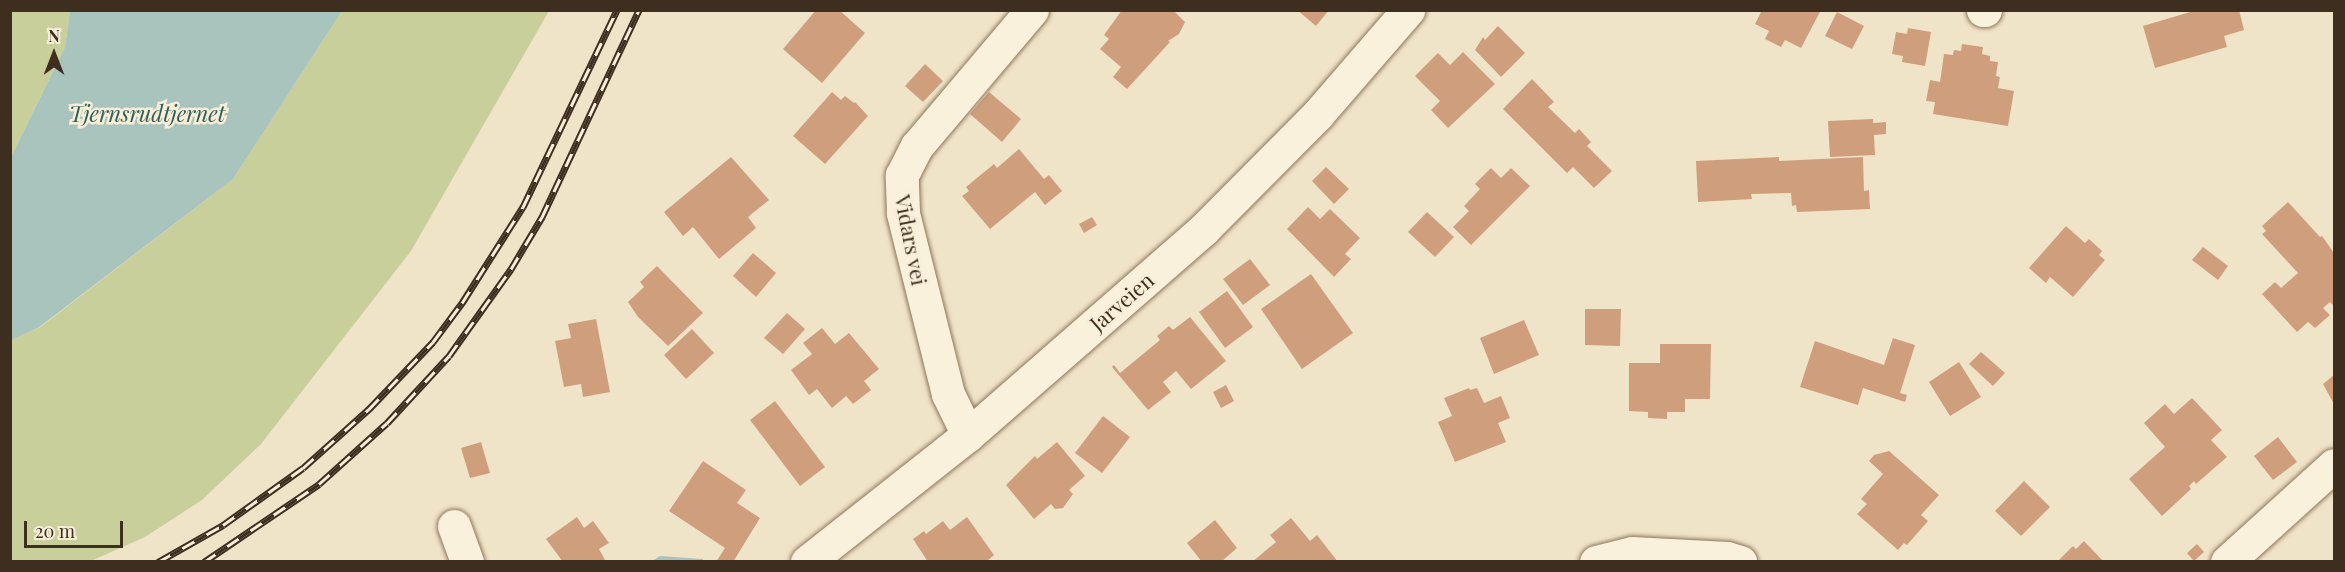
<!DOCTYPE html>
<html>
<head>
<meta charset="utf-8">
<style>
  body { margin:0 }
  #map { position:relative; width:2345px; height:572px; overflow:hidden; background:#f0e4c8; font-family:"Playfair Display",serif }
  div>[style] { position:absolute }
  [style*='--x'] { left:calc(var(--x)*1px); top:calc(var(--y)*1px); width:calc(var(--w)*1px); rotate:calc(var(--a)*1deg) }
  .green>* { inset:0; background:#c9cf9b }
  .water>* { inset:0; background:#a9c4bc }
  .building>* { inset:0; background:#cf9f7d }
  .roads { filter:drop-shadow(0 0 2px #8d765c) drop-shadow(0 0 2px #8d765c) }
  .minor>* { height:33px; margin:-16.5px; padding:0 16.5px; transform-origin:16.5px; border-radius:16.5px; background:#faf1dc }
  .rail>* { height:7px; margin-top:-3.5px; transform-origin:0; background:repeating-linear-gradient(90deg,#f7eed8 0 14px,#3d2e20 0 28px); box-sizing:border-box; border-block:2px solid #3d2e20 }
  span { translate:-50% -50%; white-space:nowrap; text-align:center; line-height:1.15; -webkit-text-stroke:5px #f7eed8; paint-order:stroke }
  .street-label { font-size:21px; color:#3d2e20 }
  .water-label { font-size:22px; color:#2f5d5a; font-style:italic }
  .frame { position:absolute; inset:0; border:12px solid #3d2e20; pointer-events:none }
  .north { position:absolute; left:24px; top:24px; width:60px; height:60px; -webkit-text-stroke:4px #f7eed8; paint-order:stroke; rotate:0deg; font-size:16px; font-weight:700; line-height:24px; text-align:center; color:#3d2e20 }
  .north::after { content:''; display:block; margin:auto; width:21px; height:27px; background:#3d2e20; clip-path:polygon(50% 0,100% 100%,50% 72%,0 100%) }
  .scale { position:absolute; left:24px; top:521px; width:99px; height:27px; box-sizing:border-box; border:3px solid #3d2e20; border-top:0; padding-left:8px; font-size:18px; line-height:21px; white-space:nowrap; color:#3d2e20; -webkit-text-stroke:4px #f7eed8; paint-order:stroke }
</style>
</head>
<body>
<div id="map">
  <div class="green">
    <i style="clip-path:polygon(11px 11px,70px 11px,65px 47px,11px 157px)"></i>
    <i style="clip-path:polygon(342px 11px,549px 11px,411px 251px,261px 444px,202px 500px,145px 537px,91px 561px,11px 561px,10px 340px,39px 328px,233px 179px)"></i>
  </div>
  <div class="water">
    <i style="clip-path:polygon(70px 11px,342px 11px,233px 179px,38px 328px,11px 340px,11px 157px,65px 47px)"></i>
    <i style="clip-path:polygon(660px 556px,703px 559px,703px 561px,652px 561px)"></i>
  </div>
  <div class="building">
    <i style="clip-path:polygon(816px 10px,839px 10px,865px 33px,822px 83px,783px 49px)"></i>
    <i style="clip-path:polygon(1122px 10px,1173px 10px,1185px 22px,1179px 34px,1168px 41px,1170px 42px,1127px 89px,1113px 77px,1121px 67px,1100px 49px,1109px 39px,1104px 35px)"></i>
    <i style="clip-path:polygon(1297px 10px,1329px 10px,1316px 26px)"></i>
    <i style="clip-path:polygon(1762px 10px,1821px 10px,1801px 48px,1785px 40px,1781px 47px,1765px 39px,1769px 31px,1755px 24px)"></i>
    <i style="clip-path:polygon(2197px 10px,2239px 10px,2244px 30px,2224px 36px,2227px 47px,2155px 68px,2143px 26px)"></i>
    <i style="clip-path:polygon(1837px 12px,1864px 26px,1852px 49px,1825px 36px)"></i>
    <i style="clip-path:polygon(1498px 26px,1525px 53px,1501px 77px,1475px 50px,1483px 37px,1485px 40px)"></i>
    <i style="clip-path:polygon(1908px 28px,1931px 32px,1925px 66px,1902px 62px,1903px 56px,1892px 54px,1896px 32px,1907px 34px)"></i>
    <i style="clip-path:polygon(1962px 44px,1983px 47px,1982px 54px,1990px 56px,1990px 61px,1998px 62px,1996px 76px,2000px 77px,1998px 88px,2014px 91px,2008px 126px,1933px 114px,1935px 102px,1926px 101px,1930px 80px,1940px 82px,1944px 54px,1953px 55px,1954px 50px,1961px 51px)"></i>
    <i style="clip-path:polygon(1463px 52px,1495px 84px,1448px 128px,1431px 110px,1440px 101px,1415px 76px,1438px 53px,1450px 65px)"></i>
    <i style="clip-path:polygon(925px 64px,943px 81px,923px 102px,905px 86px)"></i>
    <i style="clip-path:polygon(1532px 79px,1554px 102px,1548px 107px,1575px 133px,1579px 129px,1591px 142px,1587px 146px,1612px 171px,1594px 188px,1573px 167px,1567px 173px,1503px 109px)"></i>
    <i style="clip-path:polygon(832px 92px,841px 100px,845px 96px,854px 103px,855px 102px,868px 116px,825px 164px,793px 136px)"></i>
    <i style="clip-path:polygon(989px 92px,1021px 119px,1002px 142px,970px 114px)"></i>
    <i style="clip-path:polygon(1873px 119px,1873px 123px,1886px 122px,1886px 134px,1874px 135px,1875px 155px,1830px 157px,1828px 121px)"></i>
    <i style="clip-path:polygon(1019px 149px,1044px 179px,1049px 175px,1062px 191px,1045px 205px,1035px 192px,990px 229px,962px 196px,969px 191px,966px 187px,994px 164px,997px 168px)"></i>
    <i style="clip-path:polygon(731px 157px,769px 200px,748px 217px,756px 228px,719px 259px,693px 227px,683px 236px,664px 212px)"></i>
    <i style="clip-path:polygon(1779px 157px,1779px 161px,1863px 157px,1864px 191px,1869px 190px,1870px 209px,1797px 212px,1796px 205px,1792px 206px,1791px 193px,1751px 194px,1752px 199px,1698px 202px,1696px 161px)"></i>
    <i style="clip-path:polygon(1326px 167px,1349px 189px,1334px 204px,1312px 181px)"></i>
    <i style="clip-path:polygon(1491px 168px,1501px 178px,1511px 168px,1530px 186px,1471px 245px,1453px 227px,1469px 211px,1464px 206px,1480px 189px,1475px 184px)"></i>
    <i style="clip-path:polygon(2288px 202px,2320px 237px,2322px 236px,2334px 253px,2334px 306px,2330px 302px,2323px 308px,2330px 315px,2315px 328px,2308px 322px,2297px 332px,2262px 294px,2275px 282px,2281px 288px,2298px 273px,2262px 234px,2266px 231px,2262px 226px)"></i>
    <i style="clip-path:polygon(1308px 207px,1320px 219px,1330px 209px,1360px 238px,1345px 254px,1351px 259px,1334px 277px,1287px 229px)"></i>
    <i style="clip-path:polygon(1427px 212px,1454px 237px,1435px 257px,1408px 232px)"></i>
    <i style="clip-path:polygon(1092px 217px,1097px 225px,1084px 233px,1079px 224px)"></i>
    <i style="clip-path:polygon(2066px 226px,2085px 243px,2089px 239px,2102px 251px,2099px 255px,2105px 260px,2073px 297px,2050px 277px,2046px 283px,2029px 268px)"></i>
    <i style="clip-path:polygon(2203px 247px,2228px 266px,2218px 280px,2192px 260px)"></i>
    <i style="clip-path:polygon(753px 253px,776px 273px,756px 297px,733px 276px)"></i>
    <i style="clip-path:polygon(1250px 259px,1270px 285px,1243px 305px,1223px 279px)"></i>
    <i style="clip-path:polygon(657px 266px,703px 313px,668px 346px,638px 317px,628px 302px,644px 287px,640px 282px)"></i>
    <i style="clip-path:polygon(1311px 274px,1353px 333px,1302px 369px,1261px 309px)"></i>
    <i style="clip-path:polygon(1227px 291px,1253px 327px,1225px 348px,1199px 312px)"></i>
    <i style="clip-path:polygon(1585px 309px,1621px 309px,1620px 346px,1585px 345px)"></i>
    <i style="clip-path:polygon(787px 313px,805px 329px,783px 354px,764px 338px)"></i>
    <i style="clip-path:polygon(1190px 317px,1226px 361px,1191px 389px,1176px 371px,1163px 382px,1171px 392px,1148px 410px,1112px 367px,1114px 365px,1120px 373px,1160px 340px,1157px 336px,1169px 326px,1173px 330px)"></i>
    <i style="clip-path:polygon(596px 319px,610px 392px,583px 397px,581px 384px,564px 387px,555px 341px,571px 338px,568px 324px)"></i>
    <i style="clip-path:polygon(1524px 320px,1539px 355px,1494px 374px,1480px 338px)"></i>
    <i style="clip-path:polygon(822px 328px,835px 344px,849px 333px,879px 369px,864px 381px,871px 390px,853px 404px,846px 396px,832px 408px,817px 389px,809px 395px,791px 370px,812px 354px,803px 343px)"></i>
    <i style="clip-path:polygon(692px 329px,714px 353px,686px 379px,664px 355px)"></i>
    <i style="clip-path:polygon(1893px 338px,1915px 345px,1900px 393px,1907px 395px,1905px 402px,1863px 388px,1858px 405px,1800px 387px,1815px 341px,1884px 365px)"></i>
    <i style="clip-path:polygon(1660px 344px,1711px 344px,1710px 399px,1685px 399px,1685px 412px,1667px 412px,1667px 419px,1648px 418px,1648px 412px,1629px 411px,1629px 363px,1660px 363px)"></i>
    <i style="clip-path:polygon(1981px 352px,2005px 373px,1993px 386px,1969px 364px)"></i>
    <i style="clip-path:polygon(1959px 362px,1981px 397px,1950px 416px,1929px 382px)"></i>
    <i style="clip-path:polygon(2334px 375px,2334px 404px,2323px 384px)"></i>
    <i style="clip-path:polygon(1226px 385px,1234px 401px,1221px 408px,1213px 392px)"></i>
    <i style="clip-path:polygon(1469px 388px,1470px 390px,1477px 388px,1484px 403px,1501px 396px,1510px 418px,1498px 423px,1506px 442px,1455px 462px,1438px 422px,1452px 416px,1444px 398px)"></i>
    <i style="clip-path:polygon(2192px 398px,2222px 430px,2211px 440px,2227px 457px,2196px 484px,2194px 481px,2189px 486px,2191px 489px,2162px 516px,2129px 479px,2165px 447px,2144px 423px,2165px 404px,2174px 414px)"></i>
    <i style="clip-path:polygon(775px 401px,825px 467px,800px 486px,750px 420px)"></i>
    <i style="clip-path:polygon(1103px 416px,1130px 437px,1102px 473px,1075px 453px)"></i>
    <i style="clip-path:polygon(2278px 437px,2297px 462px,2273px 480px,2254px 456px)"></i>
    <i style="clip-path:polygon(481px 442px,490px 473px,470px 478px,461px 448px)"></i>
    <i style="clip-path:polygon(1057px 442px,1085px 476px,1069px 490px,1073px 494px,1063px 508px,1055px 509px,1051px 504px,1034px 519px,1006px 485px,1035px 456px,1037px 459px)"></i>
    <i style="clip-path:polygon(1889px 451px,1939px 495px,1921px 515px,1928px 521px,1907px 545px,1904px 543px,1898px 550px,1857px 514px,1867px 504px,1861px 499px,1883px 474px,1869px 461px,1874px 455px)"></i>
    <i style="clip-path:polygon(703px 461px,746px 490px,737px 503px,760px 518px,733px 562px,716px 562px,725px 548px,669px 511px)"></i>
    <i style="clip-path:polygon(2024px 481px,2050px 507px,2021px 536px,1995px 511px)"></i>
    <i style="clip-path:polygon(577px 517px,584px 528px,593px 521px,609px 543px,599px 549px,606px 562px,563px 562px,546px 539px)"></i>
    <i style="clip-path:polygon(967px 517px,994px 555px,986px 562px,928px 562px,913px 539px,924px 531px,926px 534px,943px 521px,950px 530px)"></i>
    <i style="clip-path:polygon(1291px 518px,1310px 541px,1317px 535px,1338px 562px,1252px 562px,1276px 542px,1270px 535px)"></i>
    <i style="clip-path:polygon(1215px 520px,1237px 548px,1221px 562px,1202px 562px,1187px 543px)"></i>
    <i style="clip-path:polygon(2084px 541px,2104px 562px,2057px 562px,2073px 546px,2076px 549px)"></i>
    <i style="clip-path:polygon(2197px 544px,2204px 552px,2194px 561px,2187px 553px)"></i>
  </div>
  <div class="roads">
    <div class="minor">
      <i style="--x:1983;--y:10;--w:2;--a:0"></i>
      <i style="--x:968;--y:435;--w:46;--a:-116"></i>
      <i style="--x:948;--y:394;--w:187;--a:-104"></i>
      <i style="--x:903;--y:213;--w:38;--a:-92"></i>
      <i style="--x:902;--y:175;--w:33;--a:-63"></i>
      <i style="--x:917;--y:146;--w:178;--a:-49.8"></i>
      <i style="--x:454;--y:526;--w:38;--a:70"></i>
      <i style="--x:807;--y:562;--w:205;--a:-38.3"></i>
      <i style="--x:968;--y:435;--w:312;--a:-41.1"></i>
      <i style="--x:1203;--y:230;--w:163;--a:-45.2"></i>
      <i style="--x:1318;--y:114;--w:138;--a:-49.1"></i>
      <i style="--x:1596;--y:562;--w:37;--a:-14"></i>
      <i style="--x:1632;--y:553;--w:95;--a:3"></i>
      <i style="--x:1727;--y:558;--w:14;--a:17"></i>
      <i style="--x:2227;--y:562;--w:144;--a:-42.2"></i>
    </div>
  </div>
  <div class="rail">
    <i style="--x:158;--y:562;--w:75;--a:-29.6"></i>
    <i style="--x:223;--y:525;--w:98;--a:-35.5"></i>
    <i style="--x:303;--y:468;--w:89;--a:-41.8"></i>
    <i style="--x:369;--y:409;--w:93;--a:-46.3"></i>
    <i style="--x:433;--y:342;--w:49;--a:-53.4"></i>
    <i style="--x:462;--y:303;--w:114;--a:-57.6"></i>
    <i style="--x:523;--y:207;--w:218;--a:-64.5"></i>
    <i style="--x:204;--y:562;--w:139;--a:-34.1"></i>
    <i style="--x:319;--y:484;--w:91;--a:-41.9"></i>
    <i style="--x:387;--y:423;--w:91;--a:-47.2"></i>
    <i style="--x:449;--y:356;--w:107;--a:-54.5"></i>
    <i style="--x:511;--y:269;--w:61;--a:-59.2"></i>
    <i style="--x:542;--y:217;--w:229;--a:-64.9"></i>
  </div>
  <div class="street-label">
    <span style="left:912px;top:240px;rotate:79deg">Vidars vei</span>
    <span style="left:1121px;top:301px;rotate:-41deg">Jarveien</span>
  </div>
  <div class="water-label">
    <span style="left:147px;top:114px">Tjernsrudtjernet</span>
  </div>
  <div class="frame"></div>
  <div class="north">N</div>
  <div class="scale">20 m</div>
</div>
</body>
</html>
